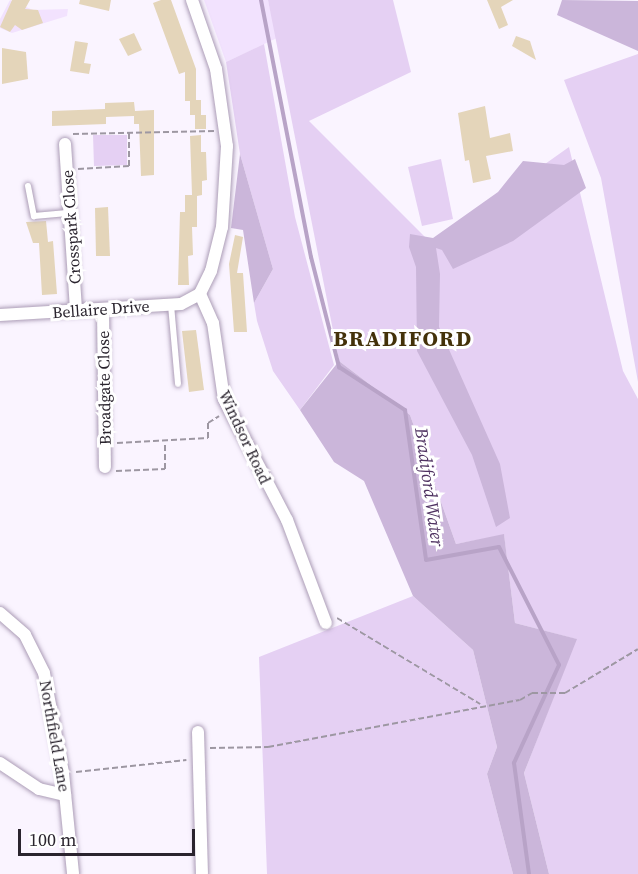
<!DOCTYPE html>
<html>
<head>
<meta charset="utf-8">
<style>
  body { margin:0 }
  #map { position:relative; width:638px; height:874px; overflow:hidden; background:#faf4ff; font-family:"Source Serif 4",serif }
  div>[style] { position:absolute }
  [style*='--x'] { left:calc(var(--x)*1px); top:calc(var(--y)*1px); width:calc(var(--w)*1px); rotate:calc(var(--a)*1deg) }
  .built>* { inset:0; background:#f2e2fe }
  .green>* { inset:0; background:#e5d0f3 }
  .forest>* { inset:0; background:#cbb6da }
  .stream>* { height:4px; margin:-2px; padding:0 2px; transform-origin:2px; border-radius:2px; background:#b8a3c7 }
  .building>* { inset:0; background:#e4d5ba }
  .path>* { height:2px; margin-top:-1px; transform-origin:0; background:repeating-linear-gradient(90deg,#9d97a2 0 6px,transparent 0 9px) }
  .roads { filter:drop-shadow(0 0 2px #ac9db7) drop-shadow(0 0 2px #ac9db7) }
  .service>* { height:6px; margin:-3px; padding:0 3px; transform-origin:3px; border-radius:3px; background:#fff }
  .minor>* { height:12px; margin:-6px; padding:0 6px; transform-origin:6px; border-radius:6px; background:#fff }
  span { translate:-50% -50%; white-space:nowrap; text-align:center; line-height:1.15; -webkit-text-stroke:6px #fff; paint-order:stroke }
  .street-label { font-size:16px; color:#2a242e }
  .water-label { font-size:18px; color:#4f3261; font-style:italic }
  .district-label { font-size:22px; color:#433109; font-weight:700; letter-spacing:1.5px }
  .scale { position:absolute; left:18px; top:829px; width:177px; height:27px; box-sizing:border-box; border:3px solid #2a242e; border-top:0; padding-left:8px; font-size:18px; line-height:21px; white-space:nowrap; color:#2a242e; -webkit-text-stroke:4px #fff; paint-order:stroke }
</style>
</head>
<body>
<div id="map">
  <div class="built">
    <i style="clip-path:polygon(10px 0,33px 10px,68px 9px,67px 16px,12px 33px,0 28px,0 19px)"></i>
    <i style="clip-path:polygon(204px 0,268px 0,277px 38px,226px 62px)"></i>
  </div>
  <div class="green">
    <i style="clip-path:polygon(268px 0,393px 0,411px 72px,309px 121px,432px 244px,569px 147px,623px 371px,638px 399px,638px 874px,549px 874px,524px 773px,576px 639px,515px 623px,504px 535px,456px 544px,410px 415px,339px 361px)"></i>
    <i style="clip-path:polygon(264px 44px,295px 217px,334px 365px,300px 410px,273px 371px,257px 321px,254px 303px,273px 269px,240px 154px,226px 62px)"></i>
    <i style="clip-path:polygon(638px 54px,638px 382px,601px 178px,564px 80px)"></i>
    <i style="clip-path:polygon(93px 135px,127px 135px,127px 165px,94px 166px)"></i>
    <i style="clip-path:polygon(441px 159px,453px 219px,422px 226px,408px 167px)"></i>
    <i style="clip-path:polygon(413px 596px,473px 650px,497px 747px,487px 774px,513px 874px,267px 874px,259px 657px)"></i>
  </div>
  <div class="forest">
    <i style="clip-path:polygon(562px 0,638px 1px,638px 51px,557px 15px)"></i>
    <i style="clip-path:polygon(240px 154px,273px 269px,254px 303px,243px 230px,231px 228px)"></i>
    <i style="clip-path:polygon(575px 159px,586px 188px,513px 241px,453px 269px,442px 250px,436px 248px,440px 274px,439px 327px,500px 464px,510px 518px,496px 527px,472px 455px,417px 351px,416px 267px,409px 247px,410px 234px,433px 238px,498px 192px,523px 161px,564px 165px)"></i>
    <i style="clip-path:polygon(339px 361px,410px 415px,456px 544px,504px 534px,515px 623px,577px 639px,524px 773px,549px 874px,513px 874px,487px 774px,497px 747px,473px 650px,413px 596px,364px 481px,334px 462px,300px 410px)"></i>
  </div>
  <div class="stream">
    <i style="--x:261;--y:0;--w:262;--a:79"></i>
    <i style="--x:311;--y:257;--w:114;--a:75.7"></i>
    <i style="--x:339;--y:367;--w:79;--a:33.1"></i>
    <i style="--x:405;--y:410;--w:151;--a:82"></i>
    <i style="--x:426;--y:560;--w:74;--a:-10.1"></i>
    <i style="--x:499;--y:547;--w:132;--a:63"></i>
    <i style="--x:559;--y:665;--w:108;--a:114.7"></i>
    <i style="--x:514;--y:763;--w:112;--a:82.3"></i>
  </div>
  <div class="building">
    <i style="clip-path:polygon(12px 0,30px 0,25px 9px,38px 10px,43px 23px,22px 30px,15px 25px,10px 32px,0 27px)"></i>
    <i style="clip-path:polygon(80px 0,111px 0,109px 11px,79px 4px)"></i>
    <i style="clip-path:polygon(161px 0,171px 0,196px 69px,196px 100px,201px 100px,201px 115px,190px 115px,190px 101px,185px 101px,185px 72px,179px 74px,153px 3px)"></i>
    <i style="clip-path:polygon(487px 0,513px 0,501px 7px,508px 25px,499px 29px)"></i>
    <i style="clip-path:polygon(134px 33px,142px 50px,128px 56px,119px 39px)"></i>
    <i style="clip-path:polygon(516px 36px,530px 41px,536px 60px,512px 46px)"></i>
    <i style="clip-path:polygon(75px 41px,88px 43px,84px 63px,91px 64px,89px 74px,70px 71px)"></i>
    <i style="clip-path:polygon(2px 48px,26px 52px,28px 79px,2px 84px)"></i>
    <i style="clip-path:polygon(134px 102px,135px 111px,154px 110px,154px 175px,141px 176px,139px 124px,134px 124px,134px 116px,106px 117px,106px 124px,52px 126px,52px 111px,105px 109px,105px 103px)"></i>
    <i style="clip-path:polygon(485px 106px,490px 138px,510px 133px,513px 151px,486px 156px,491px 179px,473px 183px,469px 160px,465px 161px,458px 113px)"></i>
    <i style="clip-path:polygon(195px 115px,206px 115px,206px 129px,195px 129px)"></i>
    <i style="clip-path:polygon(201px 135px,201px 152px,206px 152px,207px 180px,202px 181px,202px 195px,197px 196px,197px 227px,192px 227px,193px 255px,188px 256px,189px 285px,178px 285px,180px 212px,185px 212px,185px 195px,192px 195px,190px 136px)"></i>
    <i style="clip-path:polygon(108px 207px,110px 256px,96px 256px,95px 208px)"></i>
    <i style="clip-path:polygon(46px 221px,48px 242px,53px 241px,57px 294px,42px 295px,39px 243px,33px 243px,26px 222px)"></i>
    <i style="clip-path:polygon(235px 235px,243px 237px,237px 273px,243px 273px,247px 332px,234px 332px,229px 264px)"></i>
    <i style="clip-path:polygon(196px 330px,204px 390px,189px 392px,182px 331px)"></i>
  </div>
  <div class="path">
    <i style="--x:73;--y:134;--w:142;--a:-1.2"></i>
    <i style="--x:78;--y:169;--w:51;--a:-3.4"></i>
    <i style="--x:129;--y:166;--w:33;--a:-90"></i>
    <i style="--x:117;--y:443;--w:91;--a:-3.1"></i>
    <i style="--x:208;--y:438;--w:15;--a:-90"></i>
    <i style="--x:208;--y:423;--w:13;--a:-32"></i>
    <i style="--x:116;--y:471;--w:49;--a:-2.3"></i>
    <i style="--x:165;--y:469;--w:27;--a:-90"></i>
    <i style="--x:337;--y:618;--w:167;--a:31"></i>
    <i style="--x:210;--y:748;--w:58;--a:-1"></i>
    <i style="--x:268;--y:747;--w:256;--a:-10.6"></i>
    <i style="--x:520;--y:700;--w:14;--a:-30"></i>
    <i style="--x:532;--y:693;--w:33;--a:0"></i>
    <i style="--x:565;--y:693;--w:85;--a:-31.1"></i>
    <i style="--x:76;--y:772;--w:111;--a:-6.2"></i>
  </div>
  <div class="roads">
    <div class="service">
      <i style="--x:28;--y:186;--w:31;--a:79"></i>
      <i style="--x:34;--y:216;--w:36;--a:-5"></i>
      <i style="--x:171;--y:305;--w:79;--a:84.9"></i>
    </div>
    <div class="minor">
      <i style="--x:192;--y:0;--w:73;--a:70.8"></i>
      <i style="--x:216;--y:69;--w:78;--a:81.9"></i>
      <i style="--x:227;--y:146;--w:81;--a:93.5"></i>
      <i style="--x:222;--y:227;--w:45;--a:104"></i>
      <i style="--x:211;--y:271;--w:25;--a:116"></i>
      <i style="--x:200;--y:294;--w:32;--a:66"></i>
      <i style="--x:213;--y:323;--w:77;--a:81.8"></i>
      <i style="--x:224;--y:399;--w:136;--a:62.5"></i>
      <i style="--x:287;--y:520;--w:110;--a:69.3"></i>
      <i style="--x:65;--y:144;--w:166;--a:86.2"></i>
      <i style="--x:103;--y:309;--w:158;--a:89.3"></i>
      <i style="--x:0;--y:315;--w:181;--a:-3.5"></i>
      <i style="--x:181;--y:304;--w:21;--a:-28"></i>
      <i style="--x:0;--y:613;--w:33;--a:41"></i>
      <i style="--x:25;--y:635;--w:42;--a:63.4"></i>
      <i style="--x:44;--y:673;--w:102;--a:79.2"></i>
      <i style="--x:63;--y:773;--w:101;--a:84.3"></i>
      <i style="--x:198;--y:732;--w:142;--a:88.4"></i>
      <i style="--x:0;--y:763;--w:47;--a:33.7"></i>
      <i style="--x:39;--y:789;--w:27;--a:13"></i>
    </div>
  </div>
  <div class="street-label">
    <span style="left:71px;top:227px;rotate:-94deg">Crosspark Close</span>
    <span style="left:101px;top:309px;rotate:-4deg">Bellaire Drive</span>
    <span style="left:104px;top:388px;rotate:-91deg">Broadgate Close</span>
    <span style="left:245px;top:437px;rotate:65deg">Windsor Road</span>
    <span style="left:55px;top:736px;rotate:80deg">Northfield Lane</span>
  </div>
  <div class="water-label">
    <span style="left:429px;top:487px;rotate:82deg">Bradiford Water</span>
  </div>
  <div class="district-label">
    <span style="left:403px;top:339px">BRADIFORD</span>
  </div>
  <div class="scale">100 m</div>
</div>
</body>
</html>
